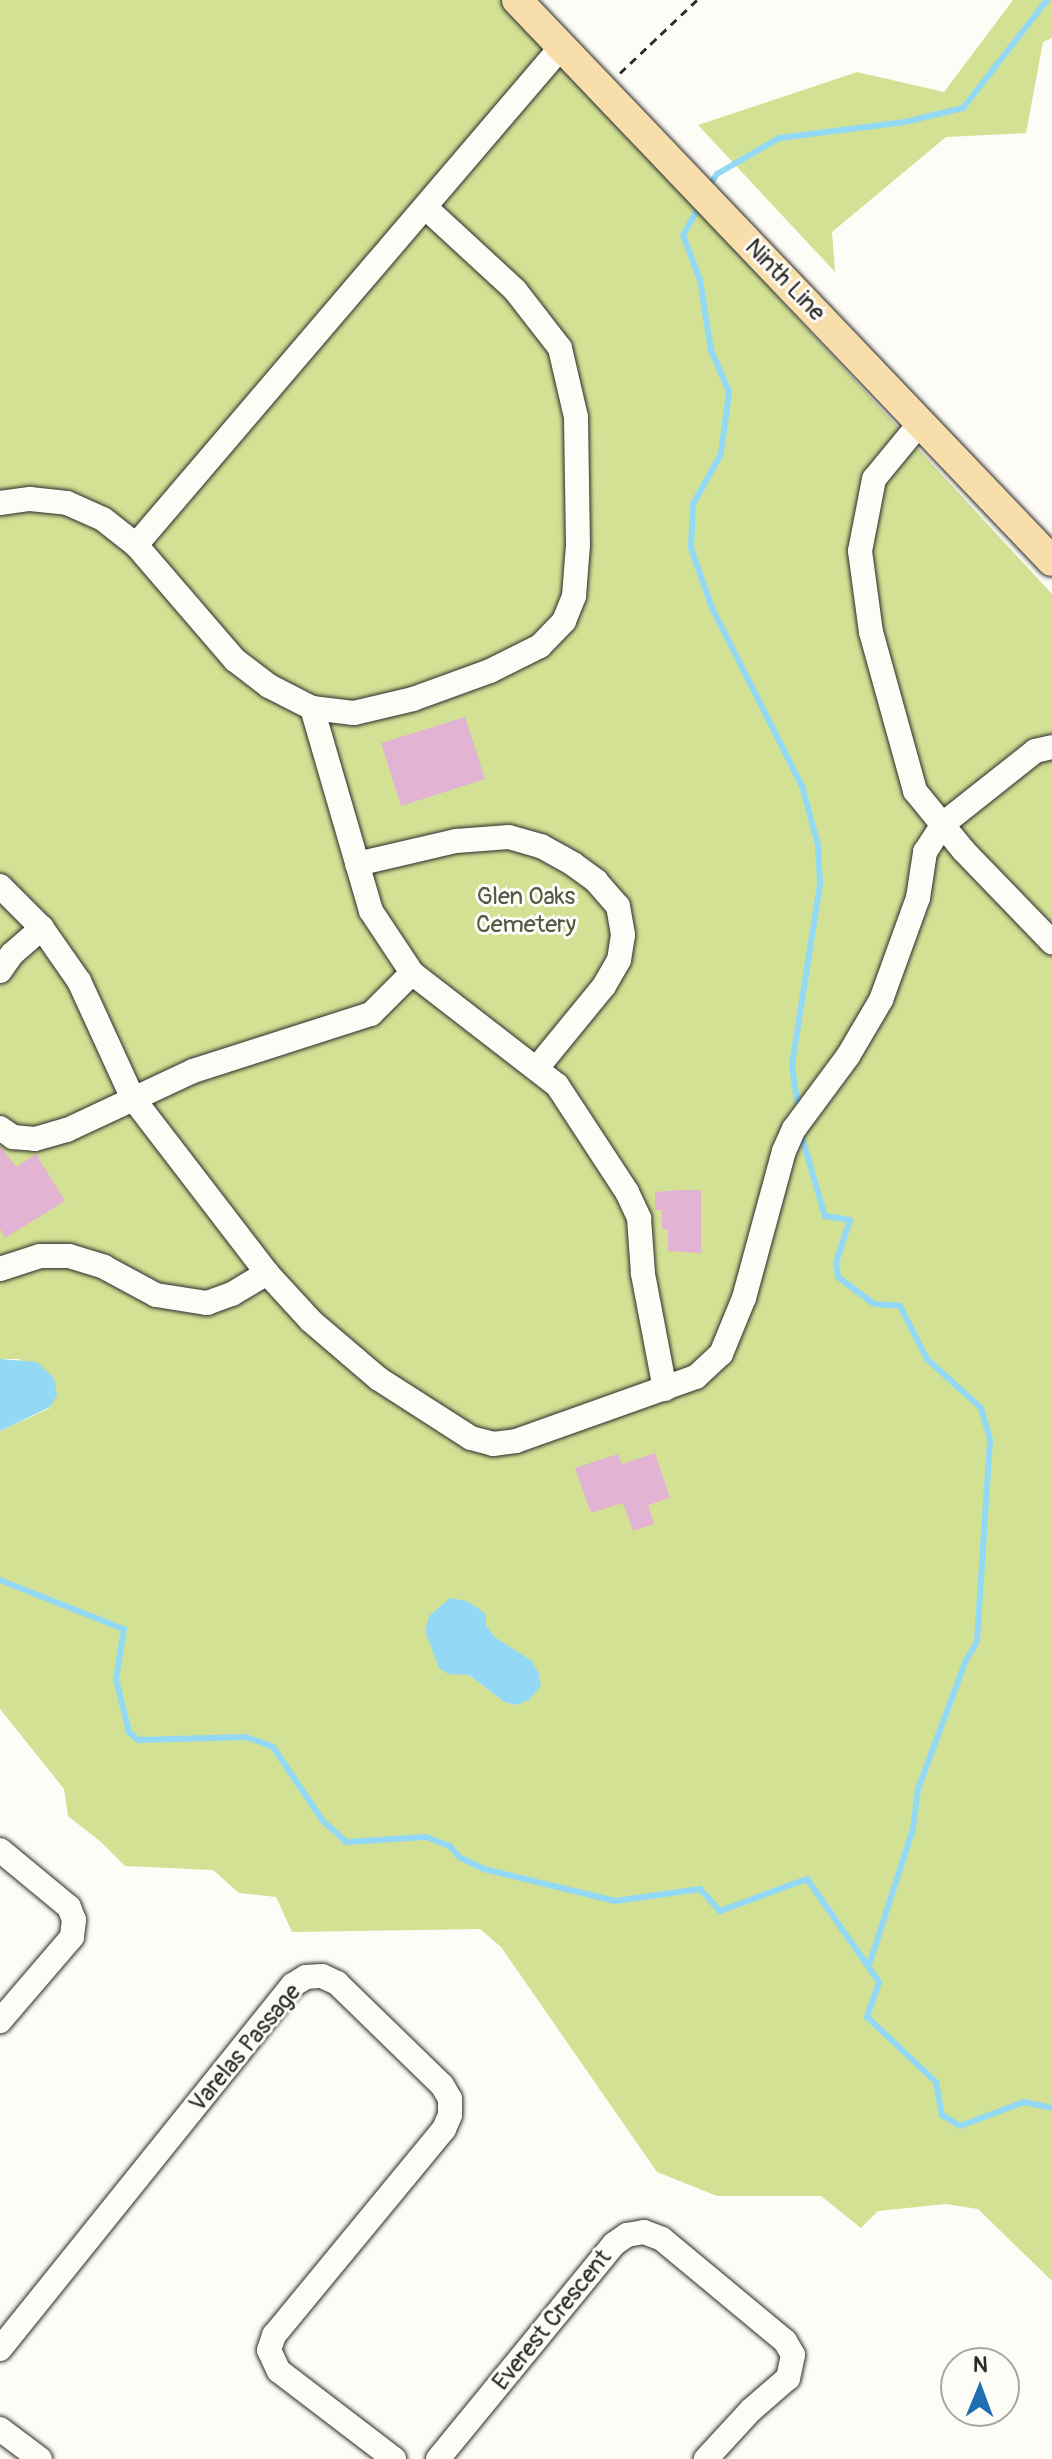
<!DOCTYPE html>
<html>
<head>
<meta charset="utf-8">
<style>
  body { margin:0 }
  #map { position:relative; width:1052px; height:2459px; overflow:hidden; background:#fdfcf7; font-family:Pangolin,sans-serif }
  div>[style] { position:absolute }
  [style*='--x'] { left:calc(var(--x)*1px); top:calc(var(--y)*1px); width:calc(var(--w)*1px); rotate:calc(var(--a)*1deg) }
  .green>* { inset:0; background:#d2e194 }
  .water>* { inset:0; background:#93d9f5 }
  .stream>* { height:6px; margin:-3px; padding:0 3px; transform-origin:3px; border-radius:3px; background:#93d9f5 }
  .building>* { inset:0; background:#e3b3d4 }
  .path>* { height:3px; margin-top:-1.5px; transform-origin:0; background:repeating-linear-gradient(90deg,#2b2b2b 0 8px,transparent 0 14px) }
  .roads { filter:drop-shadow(0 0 2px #2b2b2b) drop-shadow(0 0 2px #2b2b2b) }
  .minor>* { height:24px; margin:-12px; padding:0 12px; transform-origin:12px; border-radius:12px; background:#fdfcf7 }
  .major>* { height:30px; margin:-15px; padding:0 15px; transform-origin:15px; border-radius:15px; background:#f8deab }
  span { translate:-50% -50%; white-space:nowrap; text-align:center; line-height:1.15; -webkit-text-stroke:6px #fdfcf7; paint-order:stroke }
  .street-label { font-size:24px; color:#2b2b2b }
  .park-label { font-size:24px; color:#555845 }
  .north { position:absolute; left:940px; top:2347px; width:80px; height:80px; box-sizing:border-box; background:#fdfcf7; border:2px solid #a9a8a5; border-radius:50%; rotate:1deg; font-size:22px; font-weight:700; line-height:32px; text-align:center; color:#2b2b2b }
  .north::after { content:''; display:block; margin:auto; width:28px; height:36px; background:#1f6fb2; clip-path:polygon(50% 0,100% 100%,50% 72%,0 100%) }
</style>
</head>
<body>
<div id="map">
  <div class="green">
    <i style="clip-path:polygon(evenodd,0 0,504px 0,1052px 594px,1052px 2281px,978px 2209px,946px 2204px,878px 2211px,861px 2228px,821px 2196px,717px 2196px,657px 2172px,501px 1947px,480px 1929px,292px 1932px,276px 1897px,239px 1893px,213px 1870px,125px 1866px,101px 1842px,68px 1816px,64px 1789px,0 1709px,0 1431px,50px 1408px,19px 1359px,0 1359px,0 0,486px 1625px,495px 1637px,532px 1662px,517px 1705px,504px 1702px,469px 1675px,486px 1625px)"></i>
    <i style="clip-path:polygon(1013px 0,1052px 0,1052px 38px,1043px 42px,1026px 133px,946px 137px,832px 232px,835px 272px,698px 125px,857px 72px,944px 92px)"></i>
  </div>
  <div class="water">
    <i style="clip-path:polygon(0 1359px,37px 1362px,54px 1378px,57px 1395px,50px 1407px,0 1431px)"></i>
    <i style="clip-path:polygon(450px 1598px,467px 1601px,486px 1614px,486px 1625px,495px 1637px,532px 1661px,539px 1674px,541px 1686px,529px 1700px,517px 1705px,504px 1702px,469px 1675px,448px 1674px,439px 1668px,425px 1631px,429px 1616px)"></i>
  </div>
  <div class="stream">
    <i style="--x:713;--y:180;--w:7;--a:-56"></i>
    <i style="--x:717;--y:174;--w:72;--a:-30.1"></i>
    <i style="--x:779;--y:138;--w:127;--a:-7.2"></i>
    <i style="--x:905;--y:122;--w:60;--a:-13.6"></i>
    <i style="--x:963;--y:108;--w:137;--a:-52.1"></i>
    <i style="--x:696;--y:212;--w:26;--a:119"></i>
    <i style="--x:683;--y:235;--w:48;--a:69.3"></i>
    <i style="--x:700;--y:280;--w:71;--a:81.1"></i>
    <i style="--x:711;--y:350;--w:46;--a:66.8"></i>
    <i style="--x:729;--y:392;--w:63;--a:97.4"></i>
    <i style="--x:721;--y:454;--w:57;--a:119.2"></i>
    <i style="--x:693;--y:504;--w:44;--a:92.6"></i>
    <i style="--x:691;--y:548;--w:64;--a:70.7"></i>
    <i style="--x:712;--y:608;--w:199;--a:63.2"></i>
    <i style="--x:802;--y:786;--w:61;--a:74.8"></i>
    <i style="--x:818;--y:845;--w:39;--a:87"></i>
    <i style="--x:820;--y:884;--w:183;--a:98.8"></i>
    <i style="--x:792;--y:1065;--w:36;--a:82"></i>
    <i style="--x:803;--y:1141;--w:78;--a:73.7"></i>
    <i style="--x:825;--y:1216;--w:25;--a:9"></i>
    <i style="--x:850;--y:1220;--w:44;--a:108.4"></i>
    <i style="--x:836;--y:1262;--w:15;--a:82"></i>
    <i style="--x:838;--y:1277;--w:45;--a:36.9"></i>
    <i style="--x:874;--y:1304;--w:26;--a:4"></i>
    <i style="--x:900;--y:1306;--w:59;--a:63"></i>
    <i style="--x:927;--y:1359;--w:73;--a:42.2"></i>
    <i style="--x:981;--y:1408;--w:33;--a:74"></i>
    <i style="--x:990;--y:1440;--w:202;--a:93.7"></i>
    <i style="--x:977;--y:1642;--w:21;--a:121"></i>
    <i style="--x:966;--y:1660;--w:138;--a:110.4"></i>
    <i style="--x:918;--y:1789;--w:40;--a:97.1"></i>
    <i style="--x:913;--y:1829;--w:143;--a:107.9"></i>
    <i style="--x:0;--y:1580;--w:133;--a:21.6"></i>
    <i style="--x:124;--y:1629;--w:51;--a:99.1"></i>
    <i style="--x:116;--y:1679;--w:55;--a:76.2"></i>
    <i style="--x:129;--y:1732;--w:12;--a:42"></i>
    <i style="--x:138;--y:1740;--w:108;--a:-1.6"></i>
    <i style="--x:246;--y:1737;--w:29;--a:20"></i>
    <i style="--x:273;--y:1747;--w:89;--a:56"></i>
    <i style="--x:323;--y:1821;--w:31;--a:42"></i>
    <i style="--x:346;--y:1842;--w:80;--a:-3.6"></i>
    <i style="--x:426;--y:1837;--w:26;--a:21"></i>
    <i style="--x:450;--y:1846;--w:14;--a:51"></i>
    <i style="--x:459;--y:1857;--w:28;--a:26"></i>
    <i style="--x:484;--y:1869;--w:135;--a:13.7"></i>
    <i style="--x:615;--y:1901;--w:86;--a:-8"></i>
    <i style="--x:700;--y:1889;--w:30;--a:48"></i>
    <i style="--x:720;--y:1911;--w:93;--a:-20.2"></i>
    <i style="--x:807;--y:1879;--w:126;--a:55"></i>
    <i style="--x:879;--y:1982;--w:37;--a:109"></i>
    <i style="--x:867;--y:2017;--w:95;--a:43.3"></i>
    <i style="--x:936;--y:2082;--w:34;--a:80"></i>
    <i style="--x:942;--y:2115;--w:21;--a:31"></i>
    <i style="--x:960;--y:2126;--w:68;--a:-20.6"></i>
    <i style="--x:1024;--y:2102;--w:29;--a:12"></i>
  </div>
  <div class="building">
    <i style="clip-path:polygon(465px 717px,485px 779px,401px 806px,381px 743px)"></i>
    <i style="clip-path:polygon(0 1146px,16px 1167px,36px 1154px,65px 1201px,5px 1238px,0 1229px)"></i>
    <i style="clip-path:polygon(679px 1190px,701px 1190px,701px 1253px,668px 1251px,668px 1229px,662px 1229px,662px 1210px,655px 1210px,655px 1192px)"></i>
    <i style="clip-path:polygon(655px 1453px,670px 1498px,648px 1505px,654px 1524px,633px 1531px,623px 1503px,591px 1513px,575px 1468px,618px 1454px,622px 1464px)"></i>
  </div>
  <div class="path">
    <i style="--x:620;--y:73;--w:106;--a:-43.5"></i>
  </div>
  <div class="roads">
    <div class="minor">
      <i style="--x:920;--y:423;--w:72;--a:129.4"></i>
      <i style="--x:874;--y:479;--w:73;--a:101"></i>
      <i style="--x:860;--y:551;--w:82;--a:82.3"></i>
      <i style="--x:871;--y:632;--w:165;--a:74.5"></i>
      <i style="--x:915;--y:791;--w:77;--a:50.8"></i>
      <i style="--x:964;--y:851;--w:127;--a:46"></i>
      <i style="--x:0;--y:503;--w:30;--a:-8"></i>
      <i style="--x:30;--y:499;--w:37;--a:6"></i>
      <i style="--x:67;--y:503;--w:39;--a:24"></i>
      <i style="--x:103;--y:519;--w:42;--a:38.2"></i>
      <i style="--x:136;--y:545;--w:152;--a:49.3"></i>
      <i style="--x:235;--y:660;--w:43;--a:37.4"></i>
      <i style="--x:269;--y:686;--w:48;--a:27.1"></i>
      <i style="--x:312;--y:708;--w:42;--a:6.8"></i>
      <i style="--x:354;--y:713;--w:61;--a:-13.3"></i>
      <i style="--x:413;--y:699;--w:82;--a:-20"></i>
      <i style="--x:490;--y:671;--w:56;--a:-26.6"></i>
      <i style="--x:540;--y:646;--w:35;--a:-46"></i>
      <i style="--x:564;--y:621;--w:27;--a:-68"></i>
      <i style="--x:574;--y:596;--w:51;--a:-85.5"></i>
      <i style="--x:578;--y:545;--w:128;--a:-90.9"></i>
      <i style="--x:576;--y:417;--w:71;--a:-103.1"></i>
      <i style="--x:560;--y:348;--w:73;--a:-127.8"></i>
      <i style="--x:515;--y:290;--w:122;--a:-137.3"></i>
      <i style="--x:136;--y:545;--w:656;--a:-49.51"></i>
      <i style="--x:312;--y:708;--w:211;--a:73.8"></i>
      <i style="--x:371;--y:911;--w:74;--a:56.5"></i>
      <i style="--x:412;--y:973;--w:183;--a:37.7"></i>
      <i style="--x:557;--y:1085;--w:128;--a:56.8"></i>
      <i style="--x:627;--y:1192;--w:29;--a:65"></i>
      <i style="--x:639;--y:1218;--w:56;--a:85.9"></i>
      <i style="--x:643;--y:1274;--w:117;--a:79.2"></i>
      <i style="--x:357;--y:864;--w:102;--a:-13.1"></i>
      <i style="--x:456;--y:841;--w:53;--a:-4.3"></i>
      <i style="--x:509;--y:837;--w:33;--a:16"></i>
      <i style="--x:541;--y:846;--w:37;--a:29"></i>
      <i style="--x:573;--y:864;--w:29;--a:36"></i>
      <i style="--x:596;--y:881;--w:33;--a:49"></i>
      <i style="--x:618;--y:906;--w:29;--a:80"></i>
      <i style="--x:623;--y:935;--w:25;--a:99"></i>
      <i style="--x:619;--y:960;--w:30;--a:120"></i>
      <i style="--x:604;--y:986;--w:107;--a:129.3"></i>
      <i style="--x:0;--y:886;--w:59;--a:45"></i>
      <i style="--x:42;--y:928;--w:65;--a:55.1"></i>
      <i style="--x:79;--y:981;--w:128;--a:65.4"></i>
      <i style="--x:132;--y:1097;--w:222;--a:52.5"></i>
      <i style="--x:267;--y:1273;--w:65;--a:47.5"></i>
      <i style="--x:311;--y:1321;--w:89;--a:40.5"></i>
      <i style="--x:379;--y:1379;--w:109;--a:32.7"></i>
      <i style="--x:471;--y:1438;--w:23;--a:15"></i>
      <i style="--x:493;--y:1444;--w:23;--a:-7"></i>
      <i style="--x:516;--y:1441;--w:191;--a:-19.6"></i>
      <i style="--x:696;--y:1377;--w:34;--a:-43"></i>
      <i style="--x:721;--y:1354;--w:61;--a:-67.7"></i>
      <i style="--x:744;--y:1298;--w:152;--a:-74.8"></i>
      <i style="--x:784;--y:1151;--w:24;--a:-66"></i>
      <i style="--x:794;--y:1129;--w:91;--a:-53.5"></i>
      <i style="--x:848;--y:1056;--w:65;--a:-59.5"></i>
      <i style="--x:881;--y:1000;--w:109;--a:-70.1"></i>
      <i style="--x:918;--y:898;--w:47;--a:-81.3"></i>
      <i style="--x:925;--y:852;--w:33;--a:-57"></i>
      <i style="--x:943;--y:824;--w:117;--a:-38.4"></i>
      <i style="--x:1035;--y:751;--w:17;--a:-13"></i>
      <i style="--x:0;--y:971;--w:21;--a:-55"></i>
      <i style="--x:12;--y:954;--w:40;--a:-41"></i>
      <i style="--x:0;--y:1128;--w:16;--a:35"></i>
      <i style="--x:13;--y:1137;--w:22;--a:5"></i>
      <i style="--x:35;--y:1139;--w:33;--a:-16"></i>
      <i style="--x:67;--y:1130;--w:139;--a:-25.1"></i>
      <i style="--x:193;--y:1071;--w:187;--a:-17.8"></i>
      <i style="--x:371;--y:1014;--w:58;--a:-45"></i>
      <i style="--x:0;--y:1269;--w:42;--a:-18"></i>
      <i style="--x:40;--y:1256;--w:29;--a:0"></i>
      <i style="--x:69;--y:1256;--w:37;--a:17"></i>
      <i style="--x:104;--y:1267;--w:59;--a:28.3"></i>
      <i style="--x:156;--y:1295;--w:52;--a:8.9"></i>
      <i style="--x:207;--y:1303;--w:27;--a:-20"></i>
      <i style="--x:232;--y:1294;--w:41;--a:-31"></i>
      <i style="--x:0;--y:1850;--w:89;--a:39.6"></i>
      <i style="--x:69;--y:1907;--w:14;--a:69"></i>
      <i style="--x:74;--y:1920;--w:17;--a:97"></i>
      <i style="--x:72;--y:1937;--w:111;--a:130.6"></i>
      <i style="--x:0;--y:2349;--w:467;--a:-51.2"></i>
      <i style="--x:293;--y:1985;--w:15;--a:-32"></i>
      <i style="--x:306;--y:1977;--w:16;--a:-4"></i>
      <i style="--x:322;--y:1976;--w:17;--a:25"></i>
      <i style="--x:337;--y:1983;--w:146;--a:44.2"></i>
      <i style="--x:442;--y:2085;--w:16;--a:60"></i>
      <i style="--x:450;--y:2099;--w:16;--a:90"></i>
      <i style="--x:450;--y:2115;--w:15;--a:113"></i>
      <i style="--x:444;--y:2129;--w:267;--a:129.5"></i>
      <i style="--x:274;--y:2335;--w:16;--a:108"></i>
      <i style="--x:269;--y:2350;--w:23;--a:65"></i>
      <i style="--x:279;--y:2371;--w:145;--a:37.4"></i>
      <i style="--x:0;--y:2429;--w:50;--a:36.9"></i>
      <i style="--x:438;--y:2459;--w:278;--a:-50.7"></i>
      <i style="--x:614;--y:2244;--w:16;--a:-35"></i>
      <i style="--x:627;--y:2235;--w:17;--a:-10"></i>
      <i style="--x:644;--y:2232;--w:19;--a:21"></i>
      <i style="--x:662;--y:2239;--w:160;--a:39.7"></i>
      <i style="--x:785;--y:2341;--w:16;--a:60"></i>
      <i style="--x:793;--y:2355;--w:24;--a:102"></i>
      <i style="--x:788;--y:2378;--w:49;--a:139.1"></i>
      <i style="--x:751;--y:2410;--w:67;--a:132.6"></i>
    </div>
    <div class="major">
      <i style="--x:517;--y:0;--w:775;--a:46.36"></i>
    </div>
  </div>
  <div class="street-label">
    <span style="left:785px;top:280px;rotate:46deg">Ninth Line</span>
    <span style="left:245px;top:2048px;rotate:-50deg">Varelas Passage</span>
    <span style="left:552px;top:2320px;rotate:-51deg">Everest Crescent</span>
  </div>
  <div class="park-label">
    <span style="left:526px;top:911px">Glen Oaks<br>Cemetery</span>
  </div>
  <div class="north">N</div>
</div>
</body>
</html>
